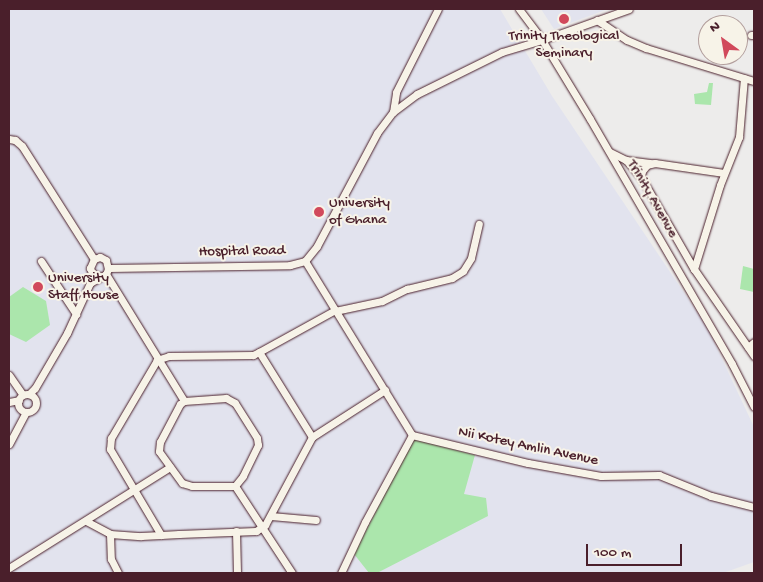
<!DOCTYPE html>
<html>
<head>
<meta charset="utf-8">
<style>
  body { margin:0 }
  #map { position:relative; width:763px; height:582px; overflow:hidden; background:#edeceb; font-family:"Gochi Hand",sans-serif }
  div>[style] { position:absolute }
  [style*='--x'] { left:calc(var(--x)*1px); top:calc(var(--y)*1px); width:calc(var(--w)*1px); rotate:calc(var(--a)*1deg) }
  .built>* { inset:0; background:#e2e3ee }
  .green>* { inset:0; background:#abe6ac }
  .roads { filter:drop-shadow(0 0 1px #4a1f2b) drop-shadow(0 0 1px #4a1f2b) }
  .minor>* { height:7px; margin:-3.5px; padding:0 3.5px; transform-origin:3.5px; border-radius:3.5px; background:#f7f3e8 }
  .minor>.ring { margin:-3.5px; padding:0; box-sizing:content-box; background:none; border:7px solid #f7f3e8; border-radius:50% }
  .dots>* { width:14px; height:14px; translate:-50% -50%; box-sizing:border-box; border:2px solid #f7f3e8; border-radius:50% }
  span { translate:-50% -50%; white-space:nowrap; text-align:center; line-height:1.15; -webkit-text-stroke:4px #f7f3e8; paint-order:stroke }
  .poi-label { font-size:15px; color:#4a1f2b }
  .left { translate:0 -50%; text-align:left }
  .street-label { font-size:15px; color:#4a1f2b }
  .frame { position:absolute; inset:0; border:10px solid #4a1f2b; pointer-events:none }
  .north { position:absolute; left:698px; top:15px; width:50px; height:50px; box-sizing:border-box; background:#f7f3e8; border:1px solid #b29e9c; border-radius:50%; rotate:328deg; font-size:14px; font-weight:700; line-height:20px; text-align:center; color:#4a1f2b }
  .north::after { content:''; display:block; margin:auto; width:18px; height:22px; background:#d1495b; clip-path:polygon(50% 0,100% 100%,50% 72%,0 100%) }
  .scale { position:absolute; left:586px; top:544px; width:96px; height:22px; box-sizing:border-box; border:2px solid #4a1f2b; border-top:0; padding-left:6px; font-size:15px; line-height:18px; white-space:nowrap; color:#4a1f2b; -webkit-text-stroke:4px #f7f3e8; paint-order:stroke }
</style>
</head>
<body>
<div id="map">
  <div class="built">
    <i style="clip-path:polygon(9px 9px,500px 9px,552px 96px,707px 327px,754px 427px,754px 562px,723px 573px,9px 573px)"></i>
    <i style="clip-path:polygon(541px 9px,608px 9px,554px 29px)"></i>
  </div>
  <div class="green">
    <i style="clip-path:polygon(709px 83px,713px 83px,711px 105px,695px 104px,694px 94px,707px 92px)"></i>
    <i style="clip-path:polygon(743px 266px,754px 269px,754px 292px,740px 289px)"></i>
    <i style="clip-path:polygon(23px 287px,46px 301px,50px 325px,26px 342px,9px 334px,9px 297px)"></i>
    <i style="clip-path:polygon(413px 439px,475px 455px,464px 494px,486px 498px,488px 516px,377px 573px,369px 573px,354px 554px)"></i>
  </div>
  <div class="roads">
    <div class="minor">
      <i style="--x:519;--y:9;--w:39;--a:53"></i>
      <i style="--x:542;--y:40;--w:92;--a:58.7"></i>
      <i style="--x:590;--y:119;--w:283;--a:59.9"></i>
      <i style="--x:732;--y:364;--w:48;--a:62.9"></i>
      <i style="--x:597;--y:20;--w:36;--a:34"></i>
      <i style="--x:627;--y:40;--w:21;--a:23"></i>
      <i style="--x:646;--y:48;--w:113;--a:17"></i>
      <i style="--x:751;--y:35;--w:3;--a:0"></i>
      <i style="--x:393;--y:112;--w:20;--a:-81"></i>
      <i style="--x:396;--y:92;--w:93;--a:-63.2"></i>
      <i style="--x:9;--y:139;--w:6;--a:9"></i>
      <i style="--x:15;--y:140;--w:9;--a:41"></i>
      <i style="--x:22;--y:146;--w:134;--a:57.5"></i>
      <i style="--x:610;--y:152;--w:18;--a:27"></i>
      <i style="--x:626;--y:160;--w:26;--a:7"></i>
      <i style="--x:626;--y:160;--w:23;--a:49"></i>
      <i style="--x:724;--y:173;--w:70;--a:-171.8"></i>
      <i style="--x:655;--y:163;--w:8;--a:166"></i>
      <i style="--x:647;--y:165;--w:8;--a:130"></i>
      <i style="--x:642;--y:171;--w:6;--a:99"></i>
      <i style="--x:641;--y:177;--w:106;--a:60.1"></i>
      <i style="--x:694;--y:269;--w:106;--a:55.4"></i>
      <i style="--x:41;--y:261;--w:64;--a:56.6"></i>
      <i style="--x:305;--y:261;--w:204;--a:58.4"></i>
      <i style="--x:109;--y:268;--w:181;--a:-0.9"></i>
      <i style="--x:290;--y:265;--w:16;--a:-15"></i>
      <i style="--x:305;--y:261;--w:19;--a:-51"></i>
      <i style="--x:317;--y:246;--w:128;--a:-62"></i>
      <i style="--x:377;--y:133;--w:26;--a:-53"></i>
      <i style="--x:393;--y:112;--w:30;--a:-37"></i>
      <i style="--x:417;--y:94;--w:95;--a:-26.3"></i>
      <i style="--x:502;--y:52;--w:42;--a:-16.7"></i>
      <i style="--x:542;--y:40;--w:92;--a:-19.6"></i>
      <i style="--x:694;--y:269;--w:88;--a:-72.8"></i>
      <i style="--x:720;--y:185;--w:52;--a:-68.4"></i>
      <i style="--x:739;--y:137;--w:59;--a:-85.2"></i>
      <i style="--x:106;--y:274;--w:149;--a:58.4"></i>
      <i style="--x:90;--y:283;--w:18;--a:-29"></i>
      <i style="--x:106;--y:274;--w:5;--a:-68"></i>
      <i style="--x:108;--y:269;--w:9;--a:-103"></i>
      <i style="--x:106;--y:260;--w:7;--a:-153"></i>
      <i style="--x:100;--y:257;--w:6;--a:162"></i>
      <i style="--x:94;--y:259;--w:10;--a:114"></i>
      <i style="--x:90;--y:268;--w:5;--a:68"></i>
      <i style="--x:92;--y:273;--w:8;--a:23"></i>
      <i style="--x:335;--y:311;--w:48;--a:-12"></i>
      <i style="--x:382;--y:301;--w:28;--a:-26"></i>
      <i style="--x:407;--y:289;--w:46;--a:-13.7"></i>
      <i style="--x:452;--y:278;--w:13;--a:-32"></i>
      <i style="--x:463;--y:271;--w:15;--a:-58"></i>
      <i style="--x:471;--y:258;--w:35;--a:-77"></i>
      <i style="--x:748;--y:347;--w:8;--a:-40"></i>
      <i style="--x:259;--y:352;--w:87;--a:-28.9"></i>
      <i style="--x:9;--y:375;--w:24;--a:55"></i>
      <i class="ring" style="left:18px;top:394px;width:11px;height:11px"></i>
      <i style="--x:29;--y:394;--w:8;--a:-45"></i>
      <i style="--x:35;--y:388;--w:64;--a:-59.8"></i>
      <i style="--x:67;--y:333;--w:55;--a:-65.3"></i>
      <i style="--x:90;--y:283;--w:10;--a:-79"></i>
      <i style="--x:226;--y:398;--w:10;--a:29"></i>
      <i style="--x:235;--y:403;--w:41;--a:57.8"></i>
      <i style="--x:257;--y:438;--w:7;--a:82"></i>
      <i style="--x:258;--y:445;--w:34;--a:116"></i>
      <i style="--x:243;--y:476;--w:13;--a:129"></i>
      <i style="--x:235;--y:486;--w:43;--a:180"></i>
      <i style="--x:192;--y:486;--w:10;--a:-163"></i>
      <i style="--x:182;--y:483;--w:39;--a:-126"></i>
      <i style="--x:159;--y:451;--w:9;--a:-84"></i>
      <i style="--x:160;--y:442;--w:43;--a:-62.2"></i>
      <i style="--x:180;--y:404;--w:5;--a:-37"></i>
      <i style="--x:184;--y:401;--w:42;--a:-4.1"></i>
      <i style="--x:9;--y:402;--w:10;--a:-11"></i>
      <i style="--x:412;--y:435;--w:119;--a:13.6"></i>
      <i style="--x:528;--y:463;--w:74;--a:10.1"></i>
      <i style="--x:601;--y:476;--w:58;--a:-1"></i>
      <i style="--x:659;--y:475;--w:56;--a:22"></i>
      <i style="--x:711;--y:496;--w:44;--a:14.3"></i>
      <i style="--x:312;--y:437;--w:87;--a:-32.8"></i>
      <i style="--x:9;--y:444;--w:36;--a:-62"></i>
      <i style="--x:235;--y:486;--w:104;--a:56.8"></i>
      <i style="--x:271;--y:516;--w:45;--a:5.1"></i>
      <i style="--x:86;--y:521;--w:27;--a:28"></i>
      <i style="--x:110;--y:534;--w:31;--a:4"></i>
      <i style="--x:141;--y:536;--w:20;--a:-3"></i>
      <i style="--x:161;--y:535;--w:18;--a:-3"></i>
      <i style="--x:179;--y:534;--w:77;--a:-2.2"></i>
      <i style="--x:256;--y:531;--w:11;--a:-34"></i>
      <i style="--x:265;--y:525;--w:100;--a:-61.9"></i>
      <i style="--x:312;--y:437;--w:100;--a:-121.9"></i>
      <i style="--x:259;--y:352;--w:7;--a:153"></i>
      <i style="--x:253;--y:355;--w:84;--a:179.3"></i>
      <i style="--x:169;--y:356;--w:13;--a:162"></i>
      <i style="--x:157;--y:360;--w:91;--a:120.5"></i>
      <i style="--x:111;--y:438;--w:11;--a:95"></i>
      <i style="--x:110;--y:449;--w:100;--a:59.3"></i>
      <i style="--x:236;--y:531;--w:42;--a:88.6"></i>
      <i style="--x:110;--y:534;--w:25;--a:88"></i>
      <i style="--x:111;--y:559;--w:16;--a:63"></i>
      <i style="--x:9;--y:568;--w:190;--a:-32.1"></i>
      <i style="--x:341;--y:573;--w:56;--a:-64.8"></i>
      <i style="--x:365;--y:522;--w:99;--a:-61.6"></i>
    </div>
  </div>
  <div class="dots">
    <i style="left:564px;top:19px;background:#d1495b"></i>
    <i style="left:319px;top:212px;background:#d1495b"></i>
    <i style="left:38px;top:287px;background:#d1495b"></i>
  </div>
  <div class="poi-label">
    <span style="left:564px;top:45px">Trinity Theological<br>Seminary</span>
    <span class="left" style="left:329px;top:212px">University<br>of Ghana</span>
    <span class="left" style="left:48px;top:287px">University<br>Staff House</span>
  </div>
  <div class="street-label">
    <span style="left:652px;top:199px;rotate:60deg">Trinity Avenue</span>
    <span style="left:242px;top:252px;rotate:-1deg">Hospital Road</span>
    <span style="left:528px;top:447px;rotate:12deg">Nii Kotey Amlin Avenue</span>
  </div>
  <div class="frame"></div>
  <div class="north">N</div>
  <div class="scale">100 m</div>
</div>
</body>
</html>
